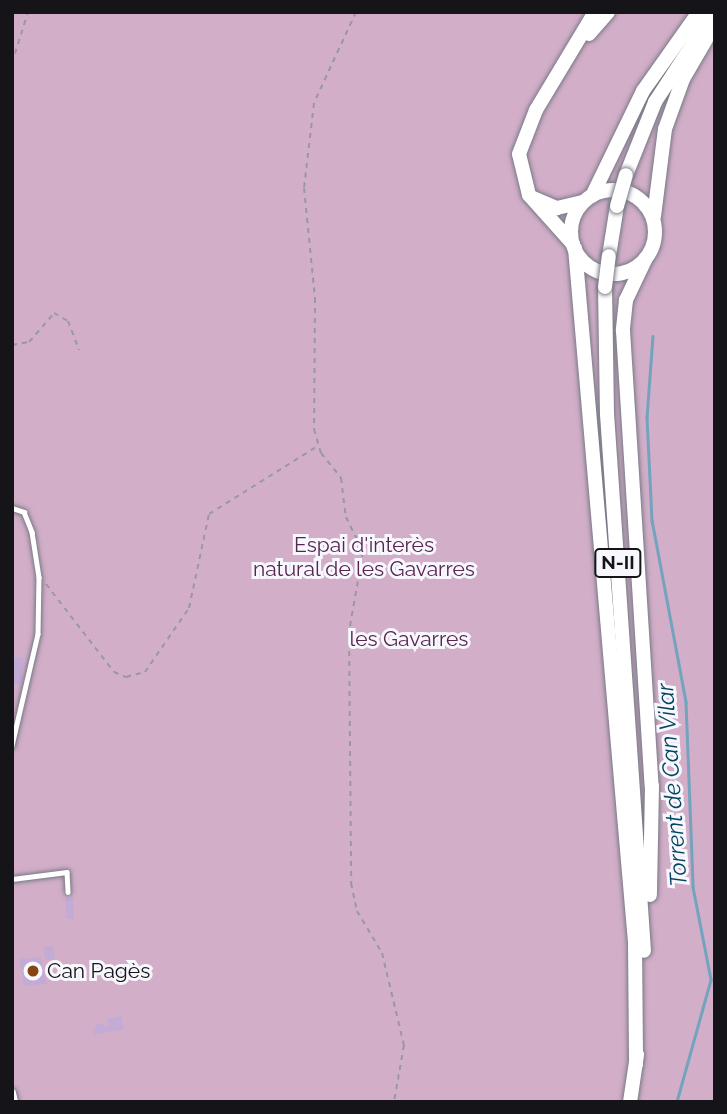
<!DOCTYPE html>
<html>
<head>
<meta charset="utf-8">
<style>
  body { margin:0 }
  #map { position:relative; width:727px; height:1114px; overflow:hidden; background:#e8e9f7; font-family:Raleway,sans-serif }
  div>[style] { position:absolute }
  [style*='--x'] { left:calc(var(--x)*1px); top:calc(var(--y)*1px); width:calc(var(--w)*1px); rotate:calc(var(--a)*1deg) }
  .green>* { inset:0; background:#d2aec8 }
  .stream>* { height:2.5px; margin:-1.25px; padding:0 1.25px; transform-origin:1.25px; border-radius:1.25px; background:#73a3bd }
  .building>* { inset:0; background:#c2abd5 }
  .path>* { height:2px; margin-top:-1px; transform-origin:0; background:repeating-linear-gradient(90deg,#9898a3 0 5px,transparent 0 10px) }
  .roads { filter:drop-shadow(0 0 2px #787985) drop-shadow(0 0 2px #787985) }
  .service>* { height:4.5px; margin:-2.25px; padding:0 2.25px; transform-origin:2.25px; border-radius:2.25px; background:#fff }
  .minor>* { height:8px; margin:-4px; padding:0 4px; transform-origin:4px; border-radius:4px; background:#fff }
  .trunk>* { height:14px; margin:-7px; padding:0 7px; transform-origin:7px; border-radius:7px; background:#fff }
  .trunk>.ring { margin:-7px; padding:0; box-sizing:content-box; background:none; border:14px solid #fff; border-radius:50% }
  .bridges { filter:drop-shadow(0 0 2px #787985) drop-shadow(0 0 2px #787985) }
  .trunk-bridge>* { height:14px; margin:-7px; padding:0 7px; transform-origin:7px; border-radius:7px; background:#fff }
  .dots>* { width:19px; height:19px; translate:-50% -50%; box-sizing:border-box; border:4px solid #f7f7fd; border-radius:50% }
  span { translate:-50% -50%; white-space:nowrap; text-align:center; line-height:1.15; -webkit-text-stroke:6px #f7f7fd; paint-order:stroke }
  .shield-label span { padding:2px 5px; background:#f7f7fd; border:2px solid; border-radius:5px; -webkit-text-stroke-width:0 }
  .shield-label { font-size:19px; color:#141419; font-weight:700 }
  .park-label { font-size:21px; color:#58254e }
  .poi-label { font-size:21px; color:#141419 }
  .left { translate:0 -50%; text-align:left }
  .water-label { font-size:23px; color:#004560; font-style:italic }
  .frame { position:absolute; inset:0; border:14px solid #141419; pointer-events:none }
</style>
</head>
<body>
<div id="map">
  <div class="green">
    <i style="clip-path:polygon(12px 12px,715px 12px,715px 1102px,12px 1102px)"></i>
  </div>
  <div class="stream">
    <i style="--x:653;--y:336;--w:82;--a:94.2"></i>
    <i style="--x:647;--y:418;--w:102;--a:87.2"></i>
    <i style="--x:652;--y:520;--w:185;--a:79.4"></i>
    <i style="--x:686;--y:702;--w:185;--a:87.8"></i>
    <i style="--x:693;--y:887;--w:95;--a:79"></i>
    <i style="--x:711;--y:980;--w:127;--a:105.6"></i>
  </div>
  <div class="building">
    <i style="clip-path:polygon(12px 658px,23px 658px,22px 683px,12px 684px)"></i>
    <i style="clip-path:polygon(65px 898px,73px 898px,74px 919px,67px 919px)"></i>
    <i style="clip-path:polygon(53px 946px,55px 959px,45px 960px,44px 947px)"></i>
    <i style="clip-path:polygon(41px 957px,47px 984px,24px 986px,19px 959px)"></i>
    <i style="clip-path:polygon(121px 1016px,124px 1029px,93px 1035px,97px 1023px,109px 1027px,107px 1019px)"></i>
  </div>
  <div class="path">
    <i style="--x:356;--y:12;--w:100;--a:114.8"></i>
    <i style="--x:314;--y:103;--w:86;--a:96.7"></i>
    <i style="--x:304;--y:188;--w:111;--a:84.3"></i>
    <i style="--x:315;--y:298;--w:131;--a:90.4"></i>
    <i style="--x:314;--y:429;--w:25;--a:74"></i>
    <i style="--x:321;--y:453;--w:32;--a:51"></i>
    <i style="--x:341;--y:478;--w:39;--a:83"></i>
    <i style="--x:346;--y:517;--w:39;--a:64"></i>
    <i style="--x:363;--y:552;--w:80;--a:100"></i>
    <i style="--x:349;--y:631;--w:252;--a:89.5"></i>
    <i style="--x:351;--y:883;--w:29;--a:78"></i>
    <i style="--x:357;--y:911;--w:49;--a:59.2"></i>
    <i style="--x:382;--y:953;--w:95;--a:76.6"></i>
    <i style="--x:404;--y:1045;--w:58;--a:100"></i>
    <i style="--x:12;--y:63;--w:53;--a:-72.6"></i>
    <i style="--x:12;--y:345;--w:17;--a:-10"></i>
    <i style="--x:29;--y:342;--w:38;--a:-49"></i>
    <i style="--x:54;--y:313;--w:16;--a:30"></i>
    <i style="--x:68;--y:321;--w:31;--a:69"></i>
    <i style="--x:12;--y:523;--w:1;--a:45"></i>
    <i style="--x:46;--y:584;--w:111;--a:52.3"></i>
    <i style="--x:114;--y:672;--w:13;--a:23"></i>
    <i style="--x:126;--y:677;--w:20;--a:-15"></i>
    <i style="--x:145;--y:672;--w:78;--a:-55.5"></i>
    <i style="--x:189;--y:608;--w:96;--a:-78"></i>
    <i style="--x:209;--y:514;--w:128;--a:-32"></i>
  </div>
  <div class="roads">
    <div class="service">
      <i style="--x:12;--y:508;--w:13;--a:18"></i>
      <i style="--x:24;--y:512;--w:22;--a:68"></i>
      <i style="--x:32;--y:532;--w:46;--a:81.2"></i>
      <i style="--x:39;--y:577;--w:57;--a:91"></i>
      <i style="--x:38;--y:634;--w:115;--a:103.1"></i>
      <i style="--x:12;--y:879;--w:55;--a:-7.3"></i>
      <i style="--x:67;--y:872;--w:20;--a:87"></i>
    </div>
    <div class="minor">
      <i style="--x:12;--y:1093;--w:9;--a:77"></i>
    </div>
    <div class="trunk">
      <i style="--x:589;--y:34;--w:29;--a:-49"></i>
      <i style="--x:626;--y:175;--w:79;--a:-68.3"></i>
      <i style="--x:655;--y:102;--w:108;--a:-56.8"></i>
      <i class="ring" style="left:571px;top:190px;width:70px;height:70px"></i>
      <i style="--x:592;--y:196;--w:117;--a:-64.1"></i>
      <i style="--x:643;--y:91;--w:97;--a:-54.7"></i>
      <i style="--x:533;--y:198;--w:26;--a:23"></i>
      <i style="--x:557;--y:208;--w:27;--a:-13"></i>
      <i style="--x:654;--y:216;--w:88;--a:-82.8"></i>
      <i style="--x:665;--y:129;--w:53;--a:-70.2"></i>
      <i style="--x:683;--y:79;--w:64;--a:-59.8"></i>
      <i style="--x:573;--y:244;--w:66;--a:-131.9"></i>
      <i style="--x:529;--y:195;--w:42;--a:-103.7"></i>
      <i style="--x:519;--y:154;--w:47;--a:-68.9"></i>
      <i style="--x:536;--y:110;--w:114;--a:-59"></i>
      <i style="--x:575;--y:248;--w:697;--a:85.06"></i>
      <i style="--x:635;--y:942;--w:122;--a:89.5"></i>
      <i style="--x:609;--y:256;--w:51;--a:-80.9"></i>
      <i style="--x:646;--y:258;--w:47;--a:115.5"></i>
      <i style="--x:626;--y:300;--w:31;--a:96"></i>
      <i style="--x:623;--y:331;--w:456;--a:86.4"></i>
      <i style="--x:652;--y:786;--w:109;--a:91.1"></i>
      <i style="--x:605;--y:287;--w:127;--a:89.1"></i>
      <i style="--x:607;--y:414;--w:538;--a:86.06"></i>
      <i style="--x:630;--y:1102;--w:48;--a:-81.5"></i>
    </div>
  </div>
  <div class="bridges">
    <div class="trunk-bridge">
      <i style="--x:617;--y:206;--w:32;--a:-74"></i>
      <i style="--x:605;--y:287;--w:31;--a:-83"></i>
    </div>
  </div>
  <div class="dots">
    <i style="left:33px;top:971px;background:#874611"></i>
  </div>
  <div class="shield-label">
    <span style="left:618px;top:563px">N-II</span>
  </div>
  <div class="park-label">
    <span style="left:364px;top:557px">Espai d'interès<br>natural de les Gavarres</span>
    <span style="left:409px;top:639px">les Gavarres</span>
  </div>
  <div class="poi-label">
    <span class="left" style="left:47px;top:971px">Can Pagès</span>
  </div>
  <div class="water-label">
    <span style="left:672px;top:785px;rotate:-94deg">Torrent de Can Vilar</span>
  </div>
  <div class="frame"></div>
</div>
</body>
</html>
